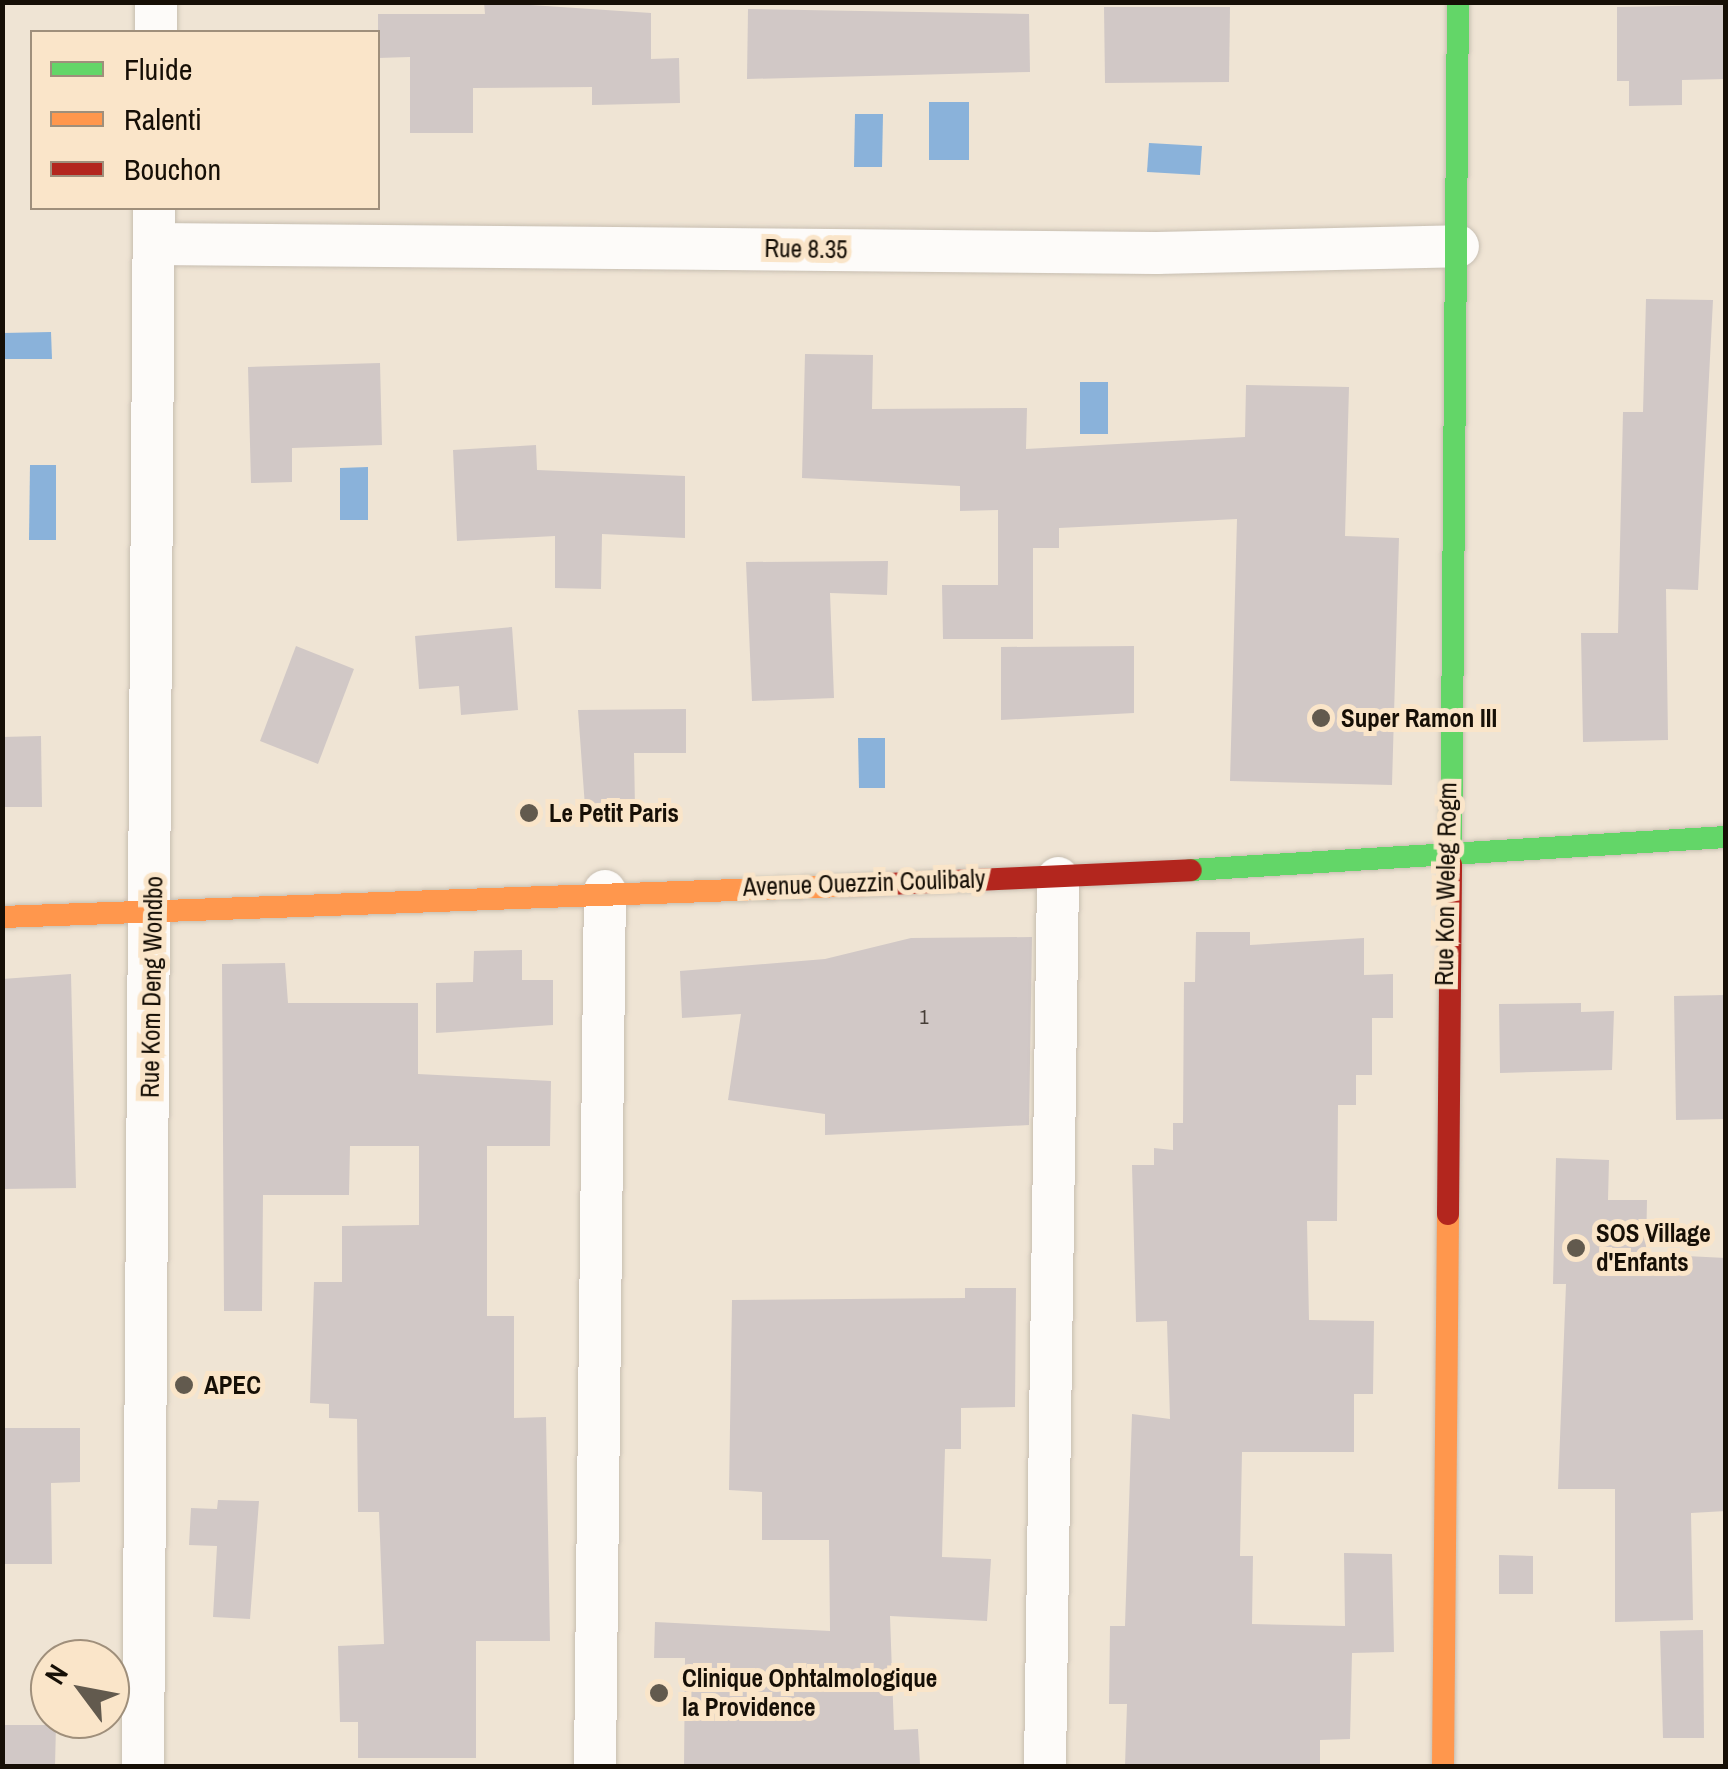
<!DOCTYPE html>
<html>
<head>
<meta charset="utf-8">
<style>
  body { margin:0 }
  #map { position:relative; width:1728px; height:1769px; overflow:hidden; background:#efe4d4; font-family:"Archivo Narrow",sans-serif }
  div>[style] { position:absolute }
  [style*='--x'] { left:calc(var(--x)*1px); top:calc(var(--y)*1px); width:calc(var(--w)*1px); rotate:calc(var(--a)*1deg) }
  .water>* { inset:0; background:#8ab2da }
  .building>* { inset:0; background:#d1c8c6 }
  .roads { filter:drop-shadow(0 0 2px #c7beb1) drop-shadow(0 0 2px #c7beb1) }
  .street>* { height:42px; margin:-21px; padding:0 21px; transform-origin:21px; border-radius:21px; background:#fdfbf9 }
  .fast>* { height:22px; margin:-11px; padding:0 11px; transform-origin:11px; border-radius:11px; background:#63d668 }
  .slow>* { height:22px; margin:-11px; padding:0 11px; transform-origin:11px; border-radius:11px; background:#ff974d }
  .jam>* { height:22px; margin:-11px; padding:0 11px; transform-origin:11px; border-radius:11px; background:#b3261e }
  .dots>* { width:28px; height:28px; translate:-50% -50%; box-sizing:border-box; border:5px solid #fae5c9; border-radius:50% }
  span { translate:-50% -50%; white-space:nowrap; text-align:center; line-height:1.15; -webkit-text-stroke:10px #fae5c9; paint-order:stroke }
  .number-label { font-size:20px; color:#453d36 }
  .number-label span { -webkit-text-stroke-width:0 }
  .street-label { font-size:25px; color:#160f06 }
  .poi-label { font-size:25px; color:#160f06; font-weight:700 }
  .left { translate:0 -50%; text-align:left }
  .frame { position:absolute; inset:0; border:5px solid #160f06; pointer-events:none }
  .legend { position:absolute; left:30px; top:30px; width:350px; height:180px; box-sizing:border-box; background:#fae5c9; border:2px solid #9f8f7b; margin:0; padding:12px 18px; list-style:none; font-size:30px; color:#160f06 }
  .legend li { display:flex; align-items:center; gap:20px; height:50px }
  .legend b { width:50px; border:2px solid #9f8f7b }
  .north { position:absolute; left:30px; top:1639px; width:100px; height:100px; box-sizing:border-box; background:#fae5c9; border:2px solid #9f8f7b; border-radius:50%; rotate:302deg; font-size:28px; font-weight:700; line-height:40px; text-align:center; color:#160f06 }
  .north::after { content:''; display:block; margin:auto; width:35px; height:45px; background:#625a4e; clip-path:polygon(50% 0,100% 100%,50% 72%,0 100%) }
</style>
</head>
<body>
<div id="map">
  <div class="water">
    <i style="clip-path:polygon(929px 102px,969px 102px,969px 160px,929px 160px)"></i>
    <i style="clip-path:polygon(855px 114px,883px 114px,882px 167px,854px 167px)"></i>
    <i style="clip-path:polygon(1149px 143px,1202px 146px,1200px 175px,1147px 172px)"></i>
    <i style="clip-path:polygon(51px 332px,52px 359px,3px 359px,3px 333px)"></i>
    <i style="clip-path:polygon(1080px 382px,1108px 382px,1108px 434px,1080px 434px)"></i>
    <i style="clip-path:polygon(30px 465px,56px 465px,56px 540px,29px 540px)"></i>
    <i style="clip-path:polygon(368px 467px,368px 520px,340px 520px,340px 468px)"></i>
    <i style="clip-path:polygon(858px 738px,885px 738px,885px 788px,859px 788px)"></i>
  </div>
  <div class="building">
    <i style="clip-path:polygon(484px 2px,651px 13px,651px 59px,679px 58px,680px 103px,592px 105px,592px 87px,473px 88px,473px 133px,410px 133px,410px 57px,378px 58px,378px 14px,485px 14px)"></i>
    <i style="clip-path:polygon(1726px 5px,1726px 79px,1682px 80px,1682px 105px,1629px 106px,1629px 81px,1617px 81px,1617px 7px)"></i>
    <i style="clip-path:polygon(1104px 7px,1230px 7px,1229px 82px,1105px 83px)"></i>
    <i style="clip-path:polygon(748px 9px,1029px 14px,1030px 72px,747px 79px)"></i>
    <i style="clip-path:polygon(1646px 299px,1713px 300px,1698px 590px,1666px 589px,1668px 740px,1583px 742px,1581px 633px,1618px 633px,1623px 412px,1643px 412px)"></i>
    <i style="clip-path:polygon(805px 354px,873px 355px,872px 409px,1027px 408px,1026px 449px,1245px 437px,1246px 385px,1349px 387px,1345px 536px,1399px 538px,1392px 785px,1230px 781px,1237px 519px,1059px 528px,1059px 548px,1033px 548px,1033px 639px,943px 639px,942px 585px,998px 585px,998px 510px,960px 511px,960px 486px,802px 478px)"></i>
    <i style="clip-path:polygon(380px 363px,382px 445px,292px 448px,292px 482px,251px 483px,248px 367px)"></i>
    <i style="clip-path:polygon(536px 445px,537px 470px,685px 476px,685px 538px,602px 534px,601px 589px,555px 588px,555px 536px,457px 541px,453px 450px)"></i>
    <i style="clip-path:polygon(888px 561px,887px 595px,830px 593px,834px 698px,752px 701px,746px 562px)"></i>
    <i style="clip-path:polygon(512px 627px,518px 710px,461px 715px,459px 686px,419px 689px,415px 636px)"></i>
    <i style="clip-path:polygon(296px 646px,354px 669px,318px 764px,260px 741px)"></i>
    <i style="clip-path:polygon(1134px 646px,1134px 713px,1001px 720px,1001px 647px)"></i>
    <i style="clip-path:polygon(686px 709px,686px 753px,634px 753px,635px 807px,585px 807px,578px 710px)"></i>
    <i style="clip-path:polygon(41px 736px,42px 807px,2px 807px,2px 737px)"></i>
    <i style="clip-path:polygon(1196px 932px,1250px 932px,1250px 945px,1364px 938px,1364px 975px,1393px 974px,1393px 1018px,1372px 1018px,1372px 1075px,1356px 1075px,1356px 1105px,1338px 1105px,1337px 1221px,1307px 1221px,1309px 1320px,1374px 1321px,1373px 1394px,1354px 1394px,1354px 1452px,1242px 1452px,1240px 1556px,1253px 1556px,1252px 1624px,1345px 1626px,1344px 1553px,1392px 1554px,1394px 1652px,1352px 1653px,1350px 1739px,1320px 1740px,1320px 1766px,1125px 1766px,1127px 1704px,1109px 1704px,1110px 1626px,1125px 1626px,1132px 1414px,1170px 1419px,1167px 1321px,1136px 1322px,1132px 1165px,1154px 1165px,1154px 1148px,1173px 1150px,1173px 1123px,1183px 1123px,1184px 982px,1195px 982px)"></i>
    <i style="clip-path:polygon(1032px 937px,1029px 1125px,825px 1135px,825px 1114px,728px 1100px,741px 1014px,682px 1018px,680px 971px,825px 959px,911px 938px)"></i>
    <i style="clip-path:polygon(522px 950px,522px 980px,553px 980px,553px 1025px,436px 1033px,436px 983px,473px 982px,474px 951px)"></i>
    <i style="clip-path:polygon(285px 963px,288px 1003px,418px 1003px,418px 1074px,551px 1081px,550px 1146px,487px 1146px,487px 1316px,514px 1316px,514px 1418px,546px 1417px,550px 1641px,476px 1641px,476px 1758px,358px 1758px,358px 1722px,340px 1722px,338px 1646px,384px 1644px,379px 1512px,358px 1512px,357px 1419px,329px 1418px,329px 1404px,310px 1403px,314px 1282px,342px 1282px,342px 1226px,419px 1225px,419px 1146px,350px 1146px,349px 1195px,263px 1195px,262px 1311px,224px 1311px,222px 964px)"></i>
    <i style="clip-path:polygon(71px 974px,76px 1188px,2px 1189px,2px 979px)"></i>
    <i style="clip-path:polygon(1726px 995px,1726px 1119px,1676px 1120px,1674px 996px)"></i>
    <i style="clip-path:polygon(1581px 1003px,1581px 1012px,1614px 1011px,1612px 1070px,1500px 1073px,1499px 1004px)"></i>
    <i style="clip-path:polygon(1556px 1158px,1609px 1160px,1608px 1200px,1647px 1200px,1646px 1254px,1726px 1258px,1726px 1511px,1691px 1513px,1693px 1620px,1615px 1622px,1615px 1489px,1558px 1489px,1566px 1284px,1553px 1284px)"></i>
    <i style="clip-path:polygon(965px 1288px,1016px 1288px,1015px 1407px,961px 1408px,961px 1449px,945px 1449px,942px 1557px,991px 1559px,987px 1621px,890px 1616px,894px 1730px,918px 1729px,920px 1764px,684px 1766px,685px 1658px,654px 1658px,655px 1622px,830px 1631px,829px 1540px,762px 1540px,762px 1492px,729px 1490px,732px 1300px,965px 1298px)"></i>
    <i style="clip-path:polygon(2px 1428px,80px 1428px,80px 1482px,51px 1483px,52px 1564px,2px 1564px)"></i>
    <i style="clip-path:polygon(218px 1500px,259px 1501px,250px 1619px,213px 1617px,217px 1546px,189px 1545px,191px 1508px,217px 1509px)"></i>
    <i style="clip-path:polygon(1499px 1555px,1533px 1556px,1533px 1594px,1499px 1594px)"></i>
    <i style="clip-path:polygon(1703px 1630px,1704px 1738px,1663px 1738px,1660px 1631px)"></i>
    <i style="clip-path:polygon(2px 1725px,56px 1725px,55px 1766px,2px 1766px)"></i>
  </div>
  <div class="roads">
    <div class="street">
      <i style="--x:156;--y:32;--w:30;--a:-90"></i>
      <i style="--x:154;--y:244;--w:1003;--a:0.51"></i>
      <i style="--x:1157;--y:253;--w:301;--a:-1.3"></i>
      <i style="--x:143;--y:1766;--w:1558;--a:-89.6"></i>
      <i style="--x:595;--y:1766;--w:875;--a:-89.35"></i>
      <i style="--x:1045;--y:1766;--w:888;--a:-89.16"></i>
    </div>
    <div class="fast">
      <i style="--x:1451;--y:865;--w:863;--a:-89.54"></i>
      <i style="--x:1191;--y:870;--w:536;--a:-3.53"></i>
    </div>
    <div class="slow">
      <i style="--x:2;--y:917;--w:843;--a:-2.11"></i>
      <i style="--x:1443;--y:1766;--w:552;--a:-89.48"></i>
    </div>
    <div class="jam">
      <i style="--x:844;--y:886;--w:347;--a:-2.6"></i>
      <i style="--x:1448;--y:1214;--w:349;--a:-89.5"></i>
    </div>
  </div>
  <div class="dots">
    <i style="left:1321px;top:718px;background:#625a4e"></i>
    <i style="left:529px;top:813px;background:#625a4e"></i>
    <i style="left:1576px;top:1248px;background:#625a4e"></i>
    <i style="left:184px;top:1385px;background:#625a4e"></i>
    <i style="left:659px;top:1693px;background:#625a4e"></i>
  </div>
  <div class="number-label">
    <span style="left:924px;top:1016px">1</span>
  </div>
  <div class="street-label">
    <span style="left:806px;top:249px;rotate:1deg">Rue 8.35</span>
    <span style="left:864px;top:883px;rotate:-2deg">Avenue Ouezzin Coulibaly</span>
    <span style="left:1446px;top:884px;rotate:-89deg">Rue Kon Weleg Rogm</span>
    <span style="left:152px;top:987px;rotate:-89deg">Rue Kom Deng Wondbo</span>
  </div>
  <div class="poi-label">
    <span class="left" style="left:1341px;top:718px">Super Ramon III</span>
    <span class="left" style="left:549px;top:813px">Le Petit Paris</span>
    <span class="left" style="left:1596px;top:1248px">SOS Village<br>d'Enfants</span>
    <span class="left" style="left:204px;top:1385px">APEC</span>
    <span class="left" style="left:682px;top:1693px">Clinique Ophtalmologique<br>la Providence</span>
  </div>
  <div class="frame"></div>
  <ul class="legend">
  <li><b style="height:12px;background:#63d668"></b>Fluide</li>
  <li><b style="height:12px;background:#ff974d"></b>Ralenti</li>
  <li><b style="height:12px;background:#b3261e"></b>Bouchon</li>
  </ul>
  <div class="north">N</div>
</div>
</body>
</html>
